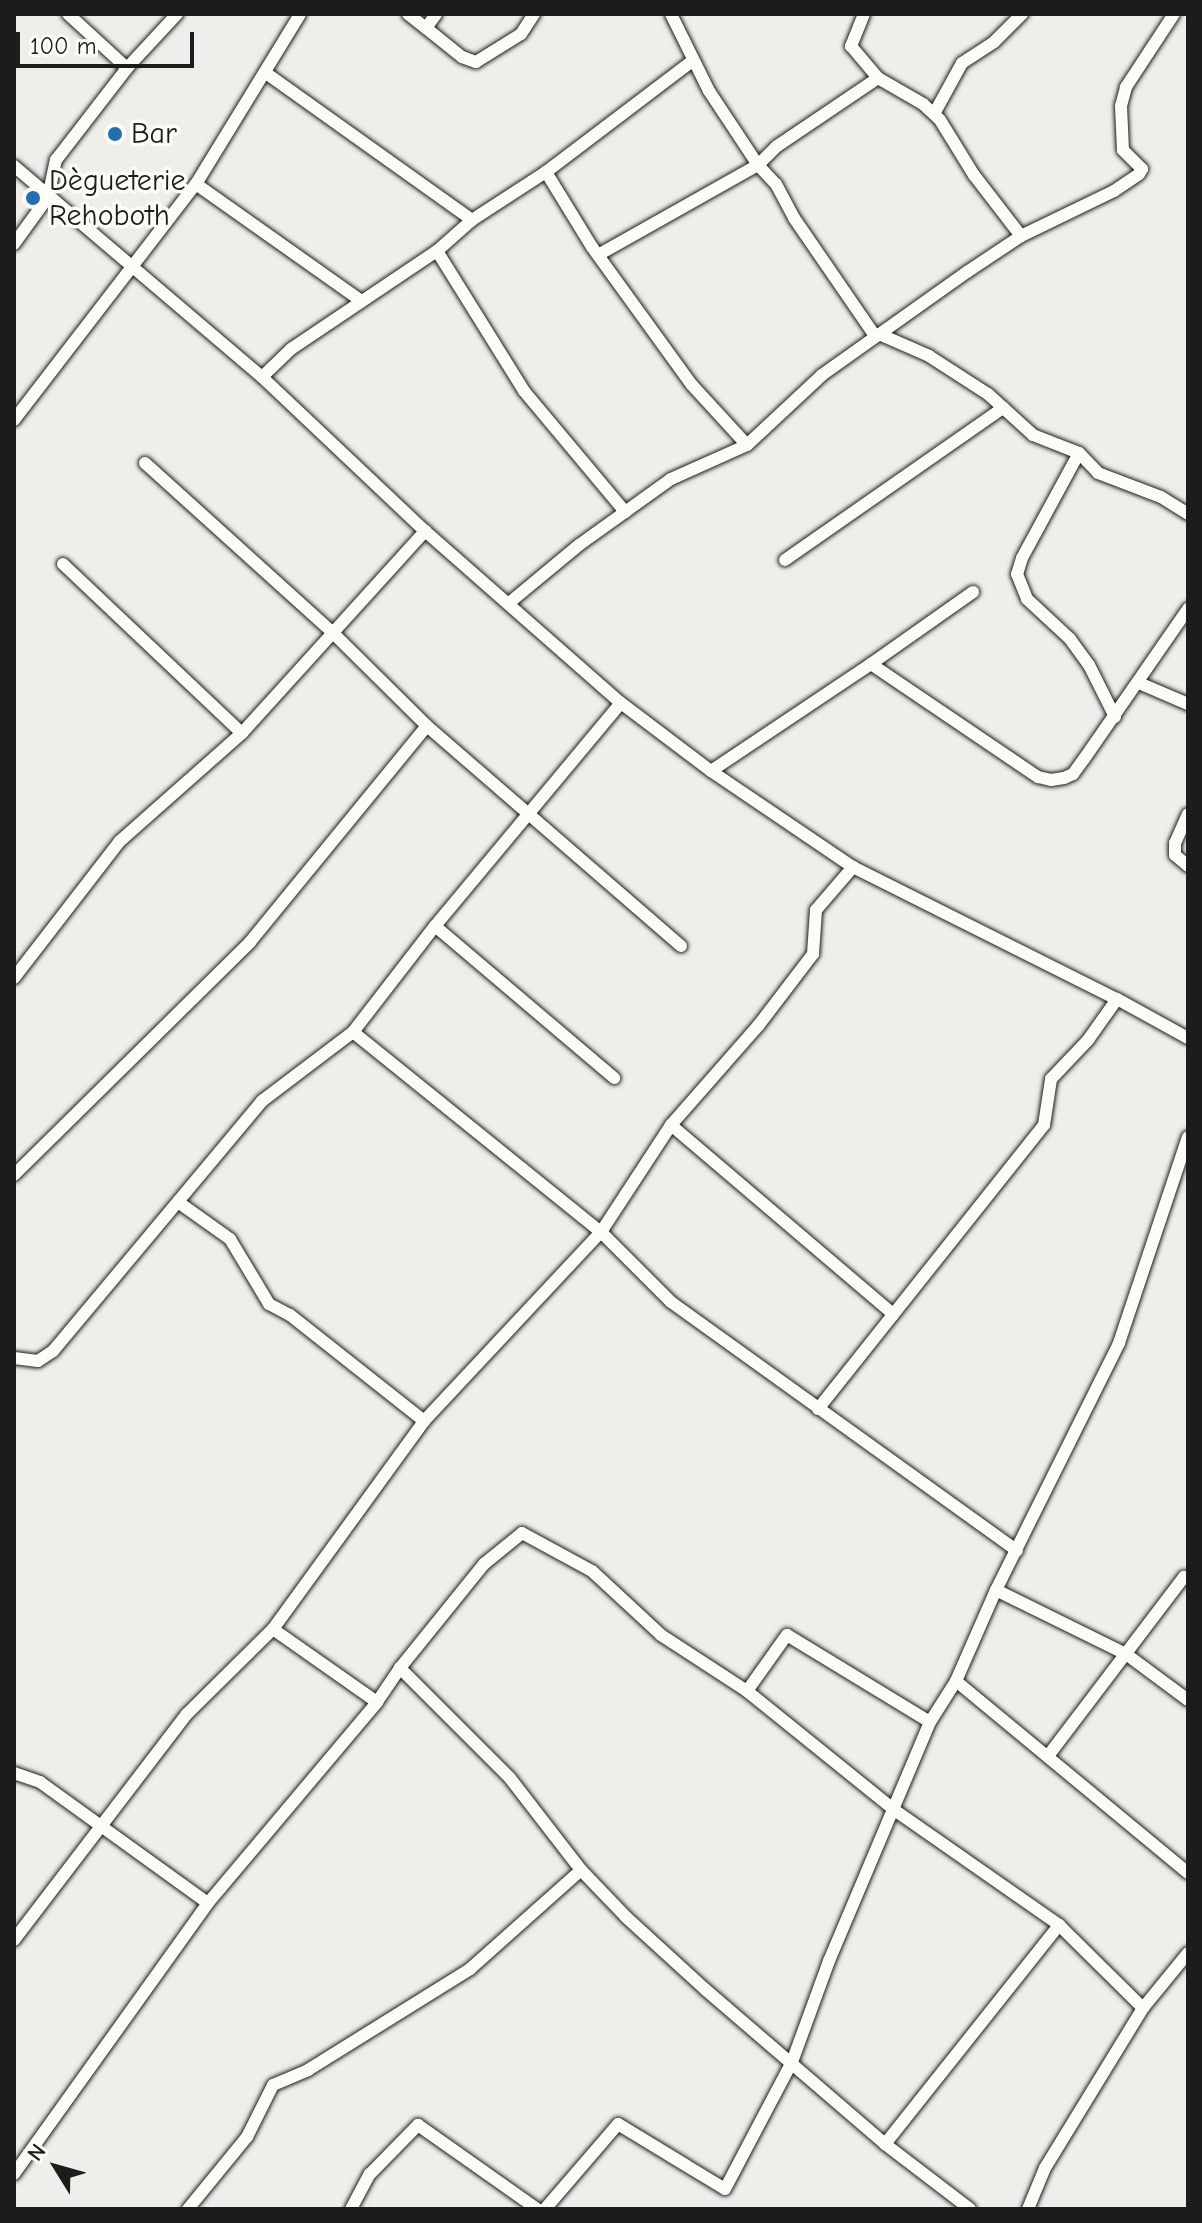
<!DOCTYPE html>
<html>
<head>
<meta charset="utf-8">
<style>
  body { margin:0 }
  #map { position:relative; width:1202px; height:2223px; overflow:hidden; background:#f0eeea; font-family:"Comic Neue",sans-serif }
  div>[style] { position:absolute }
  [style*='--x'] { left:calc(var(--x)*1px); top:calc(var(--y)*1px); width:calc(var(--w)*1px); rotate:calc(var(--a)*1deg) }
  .roads { filter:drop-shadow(0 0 2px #1c1c1c) drop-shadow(0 0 2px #1c1c1c) }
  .minor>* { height:12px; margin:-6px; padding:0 6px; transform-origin:6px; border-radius:6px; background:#fdfcf7 }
  .dots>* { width:22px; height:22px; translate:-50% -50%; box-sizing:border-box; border:4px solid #fdfcf7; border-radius:50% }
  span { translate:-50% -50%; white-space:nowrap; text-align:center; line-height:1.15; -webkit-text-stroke:7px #fdfcf7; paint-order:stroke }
  .poi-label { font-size:30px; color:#1c1c1c }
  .left { translate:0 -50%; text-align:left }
  .frame { position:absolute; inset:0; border:16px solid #1c1c1c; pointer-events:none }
  .north { position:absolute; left:16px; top:2127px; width:80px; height:80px; -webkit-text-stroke:6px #fdfcf7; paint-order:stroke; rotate:307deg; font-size:22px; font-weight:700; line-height:32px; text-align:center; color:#1c1c1c }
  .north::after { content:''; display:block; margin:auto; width:28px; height:36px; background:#1c1c1c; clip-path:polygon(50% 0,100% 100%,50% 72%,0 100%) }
  .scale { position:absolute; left:16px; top:32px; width:178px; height:36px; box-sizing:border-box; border:4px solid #1c1c1c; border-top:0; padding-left:10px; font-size:24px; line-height:28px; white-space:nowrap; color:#1c1c1c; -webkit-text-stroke:6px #fdfcf7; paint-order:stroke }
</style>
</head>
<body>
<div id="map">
  <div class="roads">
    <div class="minor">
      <i style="--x:68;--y:14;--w:80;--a:42.5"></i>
      <i style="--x:408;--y:14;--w:23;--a:38"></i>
      <i style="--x:426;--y:28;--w:17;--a:-54"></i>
      <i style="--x:864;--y:14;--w:35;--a:112"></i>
      <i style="--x:851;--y:46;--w:42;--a:49.8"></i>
      <i style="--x:878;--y:78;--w:122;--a:146"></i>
      <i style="--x:777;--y:146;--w:27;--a:135"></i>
      <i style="--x:758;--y:165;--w:26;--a:47"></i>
      <i style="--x:776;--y:184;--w:38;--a:62"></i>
      <i style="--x:794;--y:218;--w:143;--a:55.5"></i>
      <i style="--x:426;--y:28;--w:46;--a:38.9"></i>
      <i style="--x:462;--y:57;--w:15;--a:20"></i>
      <i style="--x:476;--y:62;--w:53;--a:-31.9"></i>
      <i style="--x:521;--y:34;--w:24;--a:-57"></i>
      <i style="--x:266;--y:73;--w:253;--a:35.5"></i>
      <i style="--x:878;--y:78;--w:52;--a:30"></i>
      <i style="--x:923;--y:104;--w:23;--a:43"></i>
      <i style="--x:940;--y:120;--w:65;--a:58.3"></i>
      <i style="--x:974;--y:175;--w:77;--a:52.4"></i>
      <i style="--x:934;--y:114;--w:58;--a:-61.2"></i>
      <i style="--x:962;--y:63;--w:38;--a:-33"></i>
      <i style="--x:994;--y:42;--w:40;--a:-45"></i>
      <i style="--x:14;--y:166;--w:326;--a:40.4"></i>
      <i style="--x:262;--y:377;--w:224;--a:43.4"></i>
      <i style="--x:425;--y:531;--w:261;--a:41.3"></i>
      <i style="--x:621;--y:703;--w:113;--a:37.1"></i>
      <i style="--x:711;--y:771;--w:171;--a:34.1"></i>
      <i style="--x:853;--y:867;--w:295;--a:26.6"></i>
      <i style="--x:1117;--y:999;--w:81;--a:28.8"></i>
      <i style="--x:546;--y:172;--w:88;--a:58.5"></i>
      <i style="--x:592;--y:247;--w:170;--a:54.1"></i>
      <i style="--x:692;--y:385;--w:81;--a:47.5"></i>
      <i style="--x:196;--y:184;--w:202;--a:35.3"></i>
      <i style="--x:14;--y:244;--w:58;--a:-54.1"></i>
      <i style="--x:48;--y:197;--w:38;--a:-78"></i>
      <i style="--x:56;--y:160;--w:116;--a:-52.3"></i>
      <i style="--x:127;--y:68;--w:74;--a:-47.2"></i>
      <i style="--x:437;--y:251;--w:165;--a:58.1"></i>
      <i style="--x:524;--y:391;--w:158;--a:50.1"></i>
      <i style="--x:598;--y:255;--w:184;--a:-29.4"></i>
      <i style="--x:758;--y:165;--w:89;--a:-123.5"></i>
      <i style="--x:709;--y:91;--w:86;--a:-116.3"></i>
      <i style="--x:879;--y:334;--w:55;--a:23.7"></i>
      <i style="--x:929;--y:356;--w:70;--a:32.8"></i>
      <i style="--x:988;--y:394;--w:61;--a:42.3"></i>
      <i style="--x:1033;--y:435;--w:49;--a:21.4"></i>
      <i style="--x:1079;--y:453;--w:28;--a:46"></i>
      <i style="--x:1098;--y:473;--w:67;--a:20.9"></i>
      <i style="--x:1161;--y:497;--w:32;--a:32"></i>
      <i style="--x:262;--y:377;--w:40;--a:-44"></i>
      <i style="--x:291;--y:349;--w:176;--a:-33.9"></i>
      <i style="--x:437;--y:251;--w:47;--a:-41.5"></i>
      <i style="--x:472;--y:220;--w:88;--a:-33"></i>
      <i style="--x:546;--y:172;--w:183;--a:-37.2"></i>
      <i style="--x:14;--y:420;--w:298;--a:-52.4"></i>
      <i style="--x:196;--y:184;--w:199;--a:-58.5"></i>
      <i style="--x:1079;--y:453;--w:119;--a:118.5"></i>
      <i style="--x:1022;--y:558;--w:17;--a:107"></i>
      <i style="--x:1017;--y:574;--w:27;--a:68"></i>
      <i style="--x:1027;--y:599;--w:59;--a:42.9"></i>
      <i style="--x:1070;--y:639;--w:32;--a:54"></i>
      <i style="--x:1089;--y:665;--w:58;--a:63.4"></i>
      <i style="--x:145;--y:463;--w:253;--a:42.1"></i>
      <i style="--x:333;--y:633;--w:132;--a:44.7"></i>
      <i style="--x:427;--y:726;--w:336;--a:40.9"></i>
      <i style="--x:785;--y:560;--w:266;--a:-34.9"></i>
      <i style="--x:63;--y:564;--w:246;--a:43.4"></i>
      <i style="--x:509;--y:603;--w:91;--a:-39.6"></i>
      <i style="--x:579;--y:545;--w:113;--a:-35.7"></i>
      <i style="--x:671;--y:479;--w:83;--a:-24.1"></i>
      <i style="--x:747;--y:445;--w:103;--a:-43"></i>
      <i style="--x:822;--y:375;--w:178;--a:-35.4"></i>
      <i style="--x:967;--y:272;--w:65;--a:-33.7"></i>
      <i style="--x:1021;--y:236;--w:103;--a:-25.8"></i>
      <i style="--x:1114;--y:191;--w:30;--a:-34"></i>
      <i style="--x:1139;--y:174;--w:6;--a:-59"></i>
      <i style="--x:1142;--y:169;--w:27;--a:-135"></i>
      <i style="--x:1123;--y:150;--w:44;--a:-92.6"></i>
      <i style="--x:1121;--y:106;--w:20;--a:-75"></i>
      <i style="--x:1126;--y:87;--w:87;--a:-56.7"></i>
      <i style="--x:871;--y:664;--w:125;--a:-35.2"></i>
      <i style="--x:1139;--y:683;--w:53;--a:23.2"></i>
      <i style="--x:711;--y:771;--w:192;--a:-33.8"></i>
      <i style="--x:871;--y:664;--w:202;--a:34.1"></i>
      <i style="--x:1038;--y:777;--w:13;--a:13"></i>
      <i style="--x:1051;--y:780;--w:13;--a:-9"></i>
      <i style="--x:1064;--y:778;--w:10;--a:-24"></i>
      <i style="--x:1073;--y:774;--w:19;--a:-54"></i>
      <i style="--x:1084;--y:759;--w:183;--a:-55.3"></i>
      <i style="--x:1188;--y:814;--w:32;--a:114"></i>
      <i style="--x:1175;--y:843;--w:12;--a:90"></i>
      <i style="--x:1175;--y:855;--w:17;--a:40"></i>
      <i style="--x:435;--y:926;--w:235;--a:40.3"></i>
      <i style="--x:14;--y:978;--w:173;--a:-52.3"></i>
      <i style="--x:120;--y:841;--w:163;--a:-41.5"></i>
      <i style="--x:242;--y:733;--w:273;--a:-47.8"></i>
      <i style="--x:353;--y:1032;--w:319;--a:38.9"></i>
      <i style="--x:601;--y:1232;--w:99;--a:45"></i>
      <i style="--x:671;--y:1302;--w:426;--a:35.7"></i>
      <i style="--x:671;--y:1125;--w:292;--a:40.4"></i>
      <i style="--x:14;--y:1175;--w:332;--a:-44.6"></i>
      <i style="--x:250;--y:942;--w:279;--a:-50.7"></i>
      <i style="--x:178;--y:1202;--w:64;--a:35.4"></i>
      <i style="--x:230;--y:1239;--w:76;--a:59"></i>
      <i style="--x:269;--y:1304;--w:24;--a:28"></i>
      <i style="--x:290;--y:1315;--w:171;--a:38.3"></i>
      <i style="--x:14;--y:1358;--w:24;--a:7"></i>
      <i style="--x:38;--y:1361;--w:18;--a:-34"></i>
      <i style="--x:53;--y:1351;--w:326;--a:-50.1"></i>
      <i style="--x:262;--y:1101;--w:114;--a:-37.2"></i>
      <i style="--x:353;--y:1032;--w:134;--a:-52.3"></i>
      <i style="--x:435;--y:926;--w:290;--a:-50.2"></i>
      <i style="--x:818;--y:1409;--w:363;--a:-51.5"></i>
      <i style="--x:1044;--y:1125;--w:47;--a:-81.3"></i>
      <i style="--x:1051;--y:1079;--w:54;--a:-46.5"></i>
      <i style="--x:1088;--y:1040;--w:50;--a:-54.7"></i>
      <i style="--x:996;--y:1590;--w:145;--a:26.2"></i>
      <i style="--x:1126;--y:1654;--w:77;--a:36.6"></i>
      <i style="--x:273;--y:1629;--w:127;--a:35.1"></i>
      <i style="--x:956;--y:1681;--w:301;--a:39.6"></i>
      <i style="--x:747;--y:1691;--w:69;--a:-54.5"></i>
      <i style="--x:787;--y:1635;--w:167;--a:31.3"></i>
      <i style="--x:1048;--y:1756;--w:225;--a:-52.8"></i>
      <i style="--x:1184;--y:1577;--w:4;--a:27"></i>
      <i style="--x:14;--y:1773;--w:28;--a:19"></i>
      <i style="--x:40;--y:1782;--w:207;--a:35.8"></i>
      <i style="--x:581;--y:1870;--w:65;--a:46.2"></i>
      <i style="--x:626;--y:1917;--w:108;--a:42.4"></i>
      <i style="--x:706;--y:1990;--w:236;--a:40.7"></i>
      <i style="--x:885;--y:2144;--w:107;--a:37.4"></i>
      <i style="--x:14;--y:1940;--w:285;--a:-52.6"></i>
      <i style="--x:187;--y:1714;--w:121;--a:-44.7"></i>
      <i style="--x:273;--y:1629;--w:257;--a:-54"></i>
      <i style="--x:424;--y:1421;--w:259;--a:-46.9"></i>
      <i style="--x:601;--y:1232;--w:128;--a:-56.8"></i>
      <i style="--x:671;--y:1125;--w:132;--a:-48.7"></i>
      <i style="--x:758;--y:1026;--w:91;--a:-52.6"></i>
      <i style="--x:813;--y:954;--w:44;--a:-86.1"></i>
      <i style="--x:816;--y:910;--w:57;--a:-49.3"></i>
      <i style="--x:885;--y:2144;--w:280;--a:-51.5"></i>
      <i style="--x:1059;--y:1925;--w:118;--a:44.7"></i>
      <i style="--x:14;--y:2174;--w:333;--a:-54.4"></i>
      <i style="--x:208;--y:1903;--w:263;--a:-49.9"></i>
      <i style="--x:377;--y:1702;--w:41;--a:-55.9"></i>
      <i style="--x:188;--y:2209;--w:93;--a:-50.7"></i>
      <i style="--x:247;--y:2137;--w:58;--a:-63.4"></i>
      <i style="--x:273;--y:2085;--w:38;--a:-23"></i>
      <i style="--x:308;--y:2070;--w:191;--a:-31.9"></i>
      <i style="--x:470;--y:1969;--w:149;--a:-41.7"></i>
      <i style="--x:581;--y:1870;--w:116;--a:-127.7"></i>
      <i style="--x:510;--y:1778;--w:156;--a:-135"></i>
      <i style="--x:400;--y:1668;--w:134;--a:-51.1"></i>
      <i style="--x:484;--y:1564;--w:49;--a:-39.2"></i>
      <i style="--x:522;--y:1533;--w:80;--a:28.5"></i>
      <i style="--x:592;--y:1571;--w:94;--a:42.8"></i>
      <i style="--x:661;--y:1635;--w:103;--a:33.1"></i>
      <i style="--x:747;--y:1691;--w:188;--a:38.9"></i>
      <i style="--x:893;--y:1809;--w:203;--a:34.9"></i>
      <i style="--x:351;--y:2209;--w:40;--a:-62"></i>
      <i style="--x:370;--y:2174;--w:69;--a:-45.6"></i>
      <i style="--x:418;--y:2125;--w:146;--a:35.2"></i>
      <i style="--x:545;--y:2209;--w:112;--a:-49.3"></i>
      <i style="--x:618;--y:2124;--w:125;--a:31.3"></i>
      <i style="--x:725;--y:2189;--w:144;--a:-62.2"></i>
      <i style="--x:792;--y:2062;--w:108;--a:-69.9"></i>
      <i style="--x:829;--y:1961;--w:259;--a:-67.1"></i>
      <i style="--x:930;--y:1722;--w:49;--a:-57.6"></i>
      <i style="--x:956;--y:1681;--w:99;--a:-66.3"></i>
      <i style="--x:996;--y:1590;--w:276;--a:-63.5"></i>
      <i style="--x:1119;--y:1343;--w:217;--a:-71.5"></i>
      <i style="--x:1028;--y:2209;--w:44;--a:-67.5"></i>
      <i style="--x:1045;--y:2168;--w:188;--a:-58.5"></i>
      <i style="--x:1143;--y:2008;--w:71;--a:-50.7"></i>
    </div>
  </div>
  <div class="dots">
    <i style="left:115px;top:134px;background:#1f6fb2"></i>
    <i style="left:33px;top:198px;background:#1f6fb2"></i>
  </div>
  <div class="poi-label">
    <span class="left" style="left:131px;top:134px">Bar</span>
    <span class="left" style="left:49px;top:198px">Dègueterie<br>Rehoboth</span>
  </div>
  <div class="frame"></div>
  <div class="north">N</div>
  <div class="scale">100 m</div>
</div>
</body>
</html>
